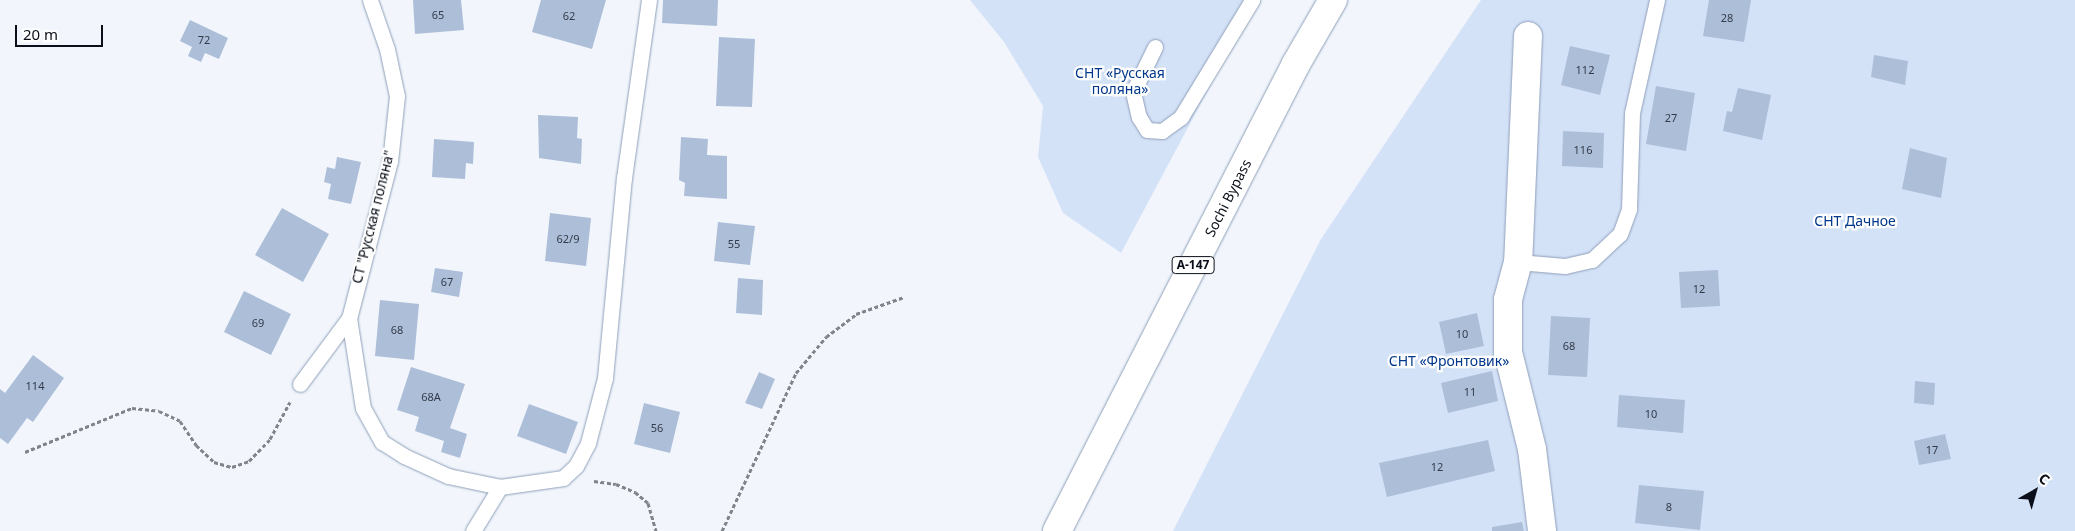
<!DOCTYPE html>
<html>
<head>
<meta charset="utf-8">
<style>
  body { margin:0 }
  #map { position:relative; width:2075px; height:531px; overflow:hidden; background:#f2f6fc; font-family:"Noto Sans",sans-serif }
  div>[style] { position:absolute }
  [style*='--x'] { left:calc(var(--x)*1px); top:calc(var(--y)*1px); width:calc(var(--w)*1px); rotate:calc(var(--a)*1deg) }
  .green>* { inset:0; background:#d4e2f8 }
  .building>* { inset:0; background:#adbed9 }
  .path>* { height:3px; margin-top:-1.5px; transform-origin:0; background:repeating-linear-gradient(90deg,#80858d 0 4px,transparent 0 6.5px) }
  .roads { filter:drop-shadow(0 0 1px #8e9fb9) drop-shadow(0 0 1px #8e9fb9) }
  .service>* { height:15px; margin:-7.5px; padding:0 7.5px; transform-origin:7.5px; border-radius:7.5px; background:#fff }
  .minor>* { height:28px; margin:-14px; padding:0 14px; transform-origin:14px; border-radius:14px; background:#fff }
  .trunk>* { height:28px; margin:-14px; padding:0 14px; transform-origin:14px; border-radius:14px; background:#fff }
  span { translate:-50% -50%; white-space:nowrap; text-align:center; line-height:1.15; -webkit-text-stroke:4.5px #fff; paint-order:stroke }
  .number-label { font-size:11px; color:#333b49 }
  .number-label span { -webkit-text-stroke-width:0 }
  .shield-label span { padding:1px 4px; background:#fff; border:1px solid; border-radius:4px; -webkit-text-stroke-width:0 }
  .shield-label { font-size:12px; color:#0a0f19; font-weight:700 }
  .park-label { font-size:14px; color:#00378a }
  .street-label { font-size:14px; color:#0a0f19 }
  .north { position:absolute; left:2010px; top:466px; width:50px; height:50px; -webkit-text-stroke:4px #fff; paint-order:stroke; rotate:38deg; font-size:14px; font-weight:700; line-height:20px; text-align:center; color:#0a0f19 }
  .north::after { content:''; display:block; margin:auto; width:18px; height:22px; background:#0a0f19; clip-path:polygon(50% 0,100% 100%,50% 72%,0 100%) }
  .scale { position:absolute; left:15px; top:25px; width:88px; height:22px; box-sizing:border-box; border:2px solid #0a0f19; border-top:0; padding-left:6px; font-size:15px; line-height:18px; white-space:nowrap; color:#0a0f19; -webkit-text-stroke:4px #fff; paint-order:stroke }
</style>
</head>
<body>
<div id="map">
  <div class="green">
    <i style="clip-path:polygon(970px 0,1256px 0,1121px 253px,1063px 213px,1038px 157px,1043px 106px,1004px 42px)"></i>
    <i style="clip-path:polygon(1481px 0,2075px 0,2075px 531px,1173px 531px,1321px 239px)"></i>
  </div>
  <div class="building">
    <i style="clip-path:polygon(413px 0,461px 0,464px 30px,415px 34px)"></i>
    <i style="clip-path:polygon(541px 0,606px 0,592px 49px,532px 32px)"></i>
    <i style="clip-path:polygon(663px 0,718px 0,717px 26px,662px 23px)"></i>
    <i style="clip-path:polygon(1709px 0,1751px 0,1744px 42px,1703px 36px)"></i>
    <i style="clip-path:polygon(190px 20px,228px 38px,219px 59px,205px 53px,201px 62px,188px 56px,192px 47px,180px 41px)"></i>
    <i style="clip-path:polygon(719px 37px,755px 39px,752px 107px,716px 106px)"></i>
    <i style="clip-path:polygon(1570px 46px,1610px 55px,1600px 95px,1561px 85px)"></i>
    <i style="clip-path:polygon(1874px 55px,1908px 61px,1905px 85px,1871px 77px)"></i>
    <i style="clip-path:polygon(1656px 86px,1695px 93px,1686px 151px,1646px 144px)"></i>
    <i style="clip-path:polygon(1738px 88px,1771px 95px,1762px 140px,1723px 131px,1727px 111px,1732px 112px)"></i>
    <i style="clip-path:polygon(538px 115px,578px 117px,577px 138px,582px 139px,581px 164px,539px 158px)"></i>
    <i style="clip-path:polygon(1563px 131px,1604px 133px,1603px 168px,1562px 166px)"></i>
    <i style="clip-path:polygon(681px 137px,708px 139px,707px 155px,727px 156px,727px 199px,684px 196px,685px 183px,679px 180px)"></i>
    <i style="clip-path:polygon(434px 139px,474px 142px,473px 164px,466px 163px,465px 179px,432px 177px)"></i>
    <i style="clip-path:polygon(1910px 148px,1947px 158px,1941px 198px,1902px 189px)"></i>
    <i style="clip-path:polygon(337px 157px,361px 162px,351px 204px,328px 199px,331px 184px,324px 182px,327px 167px,335px 169px)"></i>
    <i style="clip-path:polygon(282px 208px,329px 234px,303px 282px,255px 255px)"></i>
    <i style="clip-path:polygon(550px 213px,591px 218px,586px 266px,545px 261px)"></i>
    <i style="clip-path:polygon(718px 222px,755px 226px,750px 265px,714px 261px)"></i>
    <i style="clip-path:polygon(435px 268px,463px 272px,459px 297px,431px 292px)"></i>
    <i style="clip-path:polygon(1718px 270px,1720px 306px,1681px 308px,1679px 272px)"></i>
    <i style="clip-path:polygon(738px 278px,763px 280px,762px 315px,736px 313px)"></i>
    <i style="clip-path:polygon(244px 291px,291px 314px,271px 355px,224px 332px)"></i>
    <i style="clip-path:polygon(380px 300px,419px 304px,414px 360px,375px 356px)"></i>
    <i style="clip-path:polygon(1477px 313px,1484px 346px,1446px 354px,1439px 322px)"></i>
    <i style="clip-path:polygon(1551px 316px,1590px 318px,1587px 377px,1548px 375px)"></i>
    <i style="clip-path:polygon(33px 355px,64px 378px,33px 422px,27px 418px,8px 444px,0 438px,0 389px,5px 393px)"></i>
    <i style="clip-path:polygon(411px 367px,465px 384px,450px 428px,467px 434px,460px 458px,441px 452px,444px 441px,415px 431px,419px 417px,397px 410px)"></i>
    <i style="clip-path:polygon(1492px 371px,1498px 401px,1448px 413px,1441px 383px)"></i>
    <i style="clip-path:polygon(759px 372px,775px 379px,762px 409px,745px 403px)"></i>
    <i style="clip-path:polygon(1915px 381px,1935px 383px,1934px 405px,1914px 403px)"></i>
    <i style="clip-path:polygon(1619px 395px,1685px 400px,1683px 433px,1617px 427px)"></i>
    <i style="clip-path:polygon(644px 403px,680px 412px,670px 453px,634px 444px)"></i>
    <i style="clip-path:polygon(529px 404px,578px 422px,566px 454px,517px 436px)"></i>
    <i style="clip-path:polygon(1945px 434px,1951px 459px,1919px 465px,1914px 441px)"></i>
    <i style="clip-path:polygon(1488px 440px,1495px 471px,1387px 497px,1379px 463px)"></i>
    <i style="clip-path:polygon(1639px 485px,1704px 491px,1700px 530px,1635px 523px)"></i>
    <i style="clip-path:polygon(1522px 522px,1524px 531px,1492px 531px,1492px 527px)"></i>
  </div>
  <div class="path">
    <i style="--x:25;--y:452;--w:116;--a:-22.4"></i>
    <i style="--x:132;--y:408;--w:27;--a:6"></i>
    <i style="--x:159;--y:411;--w:23;--a:25"></i>
    <i style="--x:180;--y:421;--w:29;--a:56"></i>
    <i style="--x:196;--y:445;--w:25;--a:43"></i>
    <i style="--x:214;--y:462;--w:19;--a:16"></i>
    <i style="--x:232;--y:467;--w:18;--a:-19"></i>
    <i style="--x:249;--y:461;--w:30;--a:-46"></i>
    <i style="--x:270;--y:439;--w:42;--a:-61.6"></i>
    <i style="--x:594;--y:481;--w:22;--a:8"></i>
    <i style="--x:616;--y:484;--w:21;--a:23"></i>
    <i style="--x:635;--y:492;--w:17;--a:40"></i>
    <i style="--x:648;--y:503;--w:29;--a:74"></i>
    <i style="--x:722;--y:531;--w:174;--a:-64.9"></i>
    <i style="--x:796;--y:373;--w:47;--a:-50.2"></i>
    <i style="--x:826;--y:337;--w:38;--a:-37"></i>
    <i style="--x:856;--y:314;--w:51;--a:-19.5"></i>
  </div>
  <div class="roads">
    <div class="service">
      <i style="--x:370;--y:0;--w:52;--a:70.9"></i>
      <i style="--x:387;--y:49;--w:48;--a:78"></i>
      <i style="--x:397;--y:96;--w:65;--a:96.1"></i>
      <i style="--x:390;--y:161;--w:162;--a:104.6"></i>
      <i style="--x:349;--y:318;--w:91;--a:81.2"></i>
      <i style="--x:363;--y:408;--w:39;--a:61"></i>
      <i style="--x:382;--y:442;--w:26;--a:32"></i>
      <i style="--x:404;--y:456;--w:48;--a:24.4"></i>
      <i style="--x:448;--y:476;--w:53;--a:11.9"></i>
      <i style="--x:500;--y:487;--w:64;--a:-8.1"></i>
      <i style="--x:563;--y:478;--w:18;--a:-43"></i>
      <i style="--x:576;--y:466;--w:26;--a:-62"></i>
      <i style="--x:588;--y:443;--w:67;--a:-75.3"></i>
      <i style="--x:605;--y:378;--w:201;--a:-84.6"></i>
      <i style="--x:624;--y:178;--w:180;--a:-82"></i>
      <i style="--x:1155;--y:47;--w:50;--a:116.1"></i>
      <i style="--x:1133;--y:92;--w:26;--a:77"></i>
      <i style="--x:1139;--y:117;--w:15;--a:58"></i>
      <i style="--x:1147;--y:130;--w:15;--a:4"></i>
      <i style="--x:1162;--y:131;--w:24;--a:-36"></i>
      <i style="--x:1181;--y:117;--w:137;--a:-58.7"></i>
      <i style="--x:1518;--y:262;--w:47;--a:4.9"></i>
      <i style="--x:1565;--y:266;--w:28;--a:-13"></i>
      <i style="--x:1592;--y:260;--w:38;--a:-43"></i>
      <i style="--x:1620;--y:234;--w:27;--a:-70"></i>
      <i style="--x:1629;--y:209;--w:96;--a:-88.2"></i>
      <i style="--x:1632;--y:113;--w:116;--a:-77.5"></i>
      <i style="--x:300;--y:384;--w:82;--a:-53.4"></i>
      <i style="--x:473;--y:531;--w:52;--a:-58.5"></i>
    </div>
    <div class="minor">
      <i style="--x:1528;--y:36;--w:226;--a:92.5"></i>
      <i style="--x:1518;--y:262;--w:39;--a:105"></i>
      <i style="--x:1508;--y:300;--w:52;--a:90"></i>
      <i style="--x:1508;--y:352;--w:100;--a:76.1"></i>
      <i style="--x:1532;--y:449;--w:83;--a:83"></i>
    </div>
    <div class="trunk">
      <i style="--x:1057;--y:531;--w:525;--a:-62.9"></i>
      <i style="--x:1296;--y:64;--w:74;--a:-60"></i>
    </div>
  </div>
  <div class="number-label">
    <span style="left:438px;top:15px">65</span>
    <span style="left:569px;top:16px">62</span>
    <span style="left:1727px;top:18px">28</span>
    <span style="left:204px;top:40px">72</span>
    <span style="left:1585px;top:70px">112</span>
    <span style="left:1671px;top:118px">27</span>
    <span style="left:1583px;top:150px">116</span>
    <span style="left:568px;top:239px">62/9</span>
    <span style="left:734px;top:244px">55</span>
    <span style="left:447px;top:282px">67</span>
    <span style="left:1699px;top:289px">12</span>
    <span style="left:258px;top:323px">69</span>
    <span style="left:397px;top:330px">68</span>
    <span style="left:1462px;top:334px">10</span>
    <span style="left:1569px;top:346px">68</span>
    <span style="left:35px;top:386px">114</span>
    <span style="left:1470px;top:392px">11</span>
    <span style="left:431px;top:397px">68А</span>
    <span style="left:1651px;top:414px">10</span>
    <span style="left:657px;top:428px">56</span>
    <span style="left:1932px;top:450px">17</span>
    <span style="left:1437px;top:467px">12</span>
    <span style="left:1669px;top:507px">8</span>
  </div>
  <div class="shield-label">
    <span style="left:1193px;top:265px">А-147</span>
  </div>
  <div class="park-label">
    <span style="left:1120px;top:81px">СНТ «Русская<br>поляна»</span>
    <span style="left:1855px;top:221px">СНТ Дачное</span>
    <span style="left:1449px;top:361px">СНТ «Фронтовик»</span>
  </div>
  <div class="street-label">
    <span style="left:1228px;top:198px;rotate:-63deg">Sochi Bypass</span>
    <span style="left:373px;top:217px;rotate:-76deg">СТ "Русская поляна"</span>
  </div>
  <div class="north">С</div>
  <div class="scale">20 m</div>
</div>
</body>
</html>
